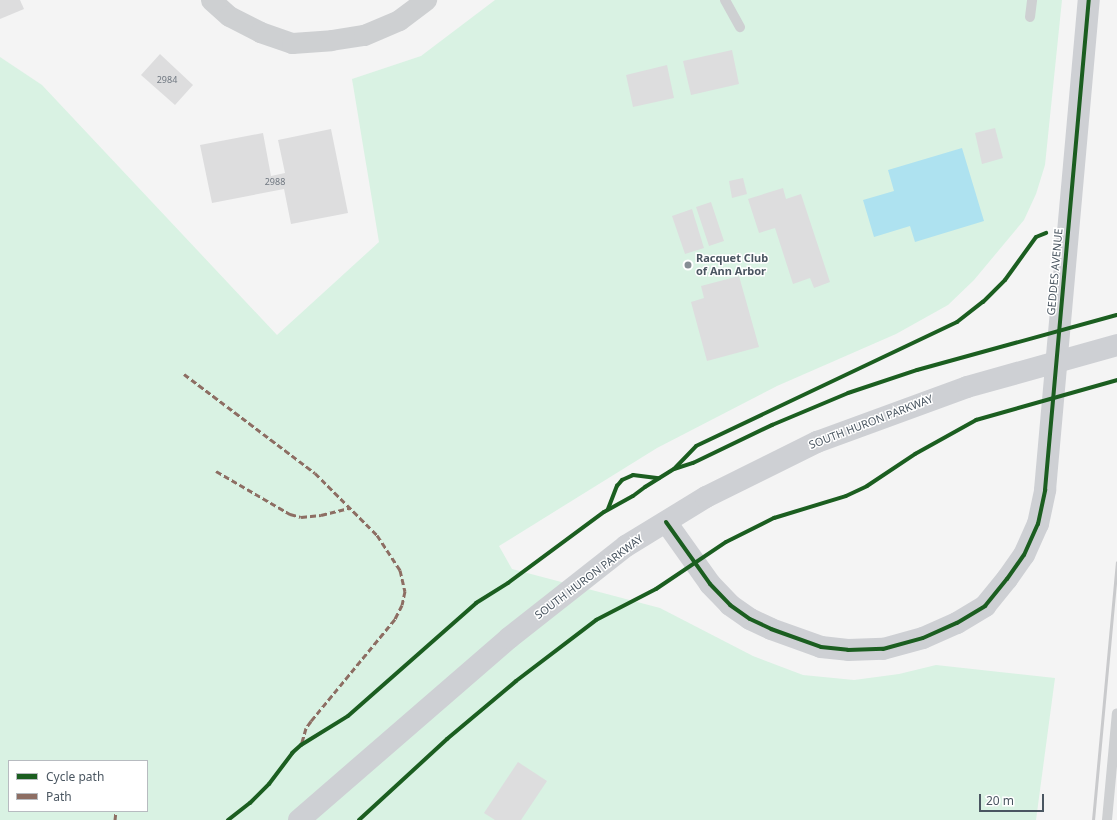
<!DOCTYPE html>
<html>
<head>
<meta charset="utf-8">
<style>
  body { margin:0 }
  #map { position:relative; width:1117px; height:820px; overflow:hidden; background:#f4f4f4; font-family:"Noto Sans",sans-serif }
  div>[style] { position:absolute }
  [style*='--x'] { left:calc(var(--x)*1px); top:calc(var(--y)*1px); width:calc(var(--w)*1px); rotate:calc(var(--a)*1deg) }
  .green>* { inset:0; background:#d9f2e3 }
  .water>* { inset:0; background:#aee2f0 }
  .building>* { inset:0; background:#ddddde }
  .lane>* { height:10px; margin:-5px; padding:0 5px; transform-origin:5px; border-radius:5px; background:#ced0d2 }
  .street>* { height:21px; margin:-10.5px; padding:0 10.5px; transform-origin:10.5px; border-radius:10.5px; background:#ced0d2 }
  .secondary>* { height:22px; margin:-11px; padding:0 11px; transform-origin:11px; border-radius:11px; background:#ced0d4 }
  .rail>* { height:3px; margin:-1.5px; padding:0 1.5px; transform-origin:1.5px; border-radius:1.5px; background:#c9cacc }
  .secondary-bridge>* { height:22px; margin:-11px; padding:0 11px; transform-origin:11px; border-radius:11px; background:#ced0d4 }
  .quiet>* { height:3px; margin-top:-1.5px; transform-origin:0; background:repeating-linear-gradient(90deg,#8d6e63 0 6px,transparent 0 9px) }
  .cycleway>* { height:4px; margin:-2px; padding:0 2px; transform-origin:2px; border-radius:2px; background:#1b5e20 }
  .dots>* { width:11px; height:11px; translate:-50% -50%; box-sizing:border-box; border:2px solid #fff; border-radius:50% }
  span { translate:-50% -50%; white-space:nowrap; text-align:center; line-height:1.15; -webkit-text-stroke:3px #fff; paint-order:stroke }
  .number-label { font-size:9px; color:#707881 }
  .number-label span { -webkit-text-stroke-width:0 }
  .poi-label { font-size:11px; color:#4a5661; font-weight:700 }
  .left { translate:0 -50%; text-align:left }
  .street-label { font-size:11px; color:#4a5661 }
  .legend { position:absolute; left:8px; top:760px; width:140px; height:52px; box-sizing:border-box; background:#fff; border:1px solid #b7bbc0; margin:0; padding:5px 7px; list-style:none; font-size:12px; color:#4a5661 }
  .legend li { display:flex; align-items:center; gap:8px; height:20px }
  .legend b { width:20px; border:1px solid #b7bbc0 }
  .scale { position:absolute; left:979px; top:794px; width:65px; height:18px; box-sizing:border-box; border:2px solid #4a5661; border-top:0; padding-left:5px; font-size:12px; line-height:14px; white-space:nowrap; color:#4a5661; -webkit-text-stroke:3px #fff; paint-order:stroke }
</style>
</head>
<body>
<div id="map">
  <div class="green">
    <i style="clip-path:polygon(evenodd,495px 0,1062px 0,1045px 165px,1036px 194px,1024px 220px,974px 280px,948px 305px,896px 334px,777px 386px,657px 448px,499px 546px,512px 569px,660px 608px,753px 656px,803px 675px,854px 680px,899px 674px,936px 665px,1055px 678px,1036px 820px,0 820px,0 57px,42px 85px,277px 335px,379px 242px,352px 79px,421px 56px,495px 0,9px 761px,147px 761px,147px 811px,9px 811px,9px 761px)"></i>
  </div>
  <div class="water">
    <i style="clip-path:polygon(962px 148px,984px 221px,915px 242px,910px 226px,874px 237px,863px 200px,894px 191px,888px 170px)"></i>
  </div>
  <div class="building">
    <i style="clip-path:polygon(0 0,20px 0,24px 9px,0 19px)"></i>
    <i style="clip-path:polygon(732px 50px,739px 84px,691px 95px,683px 61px)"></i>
    <i style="clip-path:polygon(160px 54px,193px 85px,175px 105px,141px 75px)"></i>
    <i style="clip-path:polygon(667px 65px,674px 98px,633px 107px,626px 75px)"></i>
    <i style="clip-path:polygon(995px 128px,1003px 158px,982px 164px,975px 133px)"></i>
    <i style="clip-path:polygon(331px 129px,348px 213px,291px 224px,284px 189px,212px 203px,200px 145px,263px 133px,271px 176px,285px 173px,278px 140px)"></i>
    <i style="clip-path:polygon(743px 178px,747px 194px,732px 198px,729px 181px)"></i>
    <i style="clip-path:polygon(783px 188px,786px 199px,801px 194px,830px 282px,814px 288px,810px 278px,793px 284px,775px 228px,759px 233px,748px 199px)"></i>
    <i style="clip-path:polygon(711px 202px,724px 241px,709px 246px,696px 207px)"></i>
    <i style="clip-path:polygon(692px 209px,704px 248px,685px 254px,672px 216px)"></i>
    <i style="clip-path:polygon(739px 276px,759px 347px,707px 361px,691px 302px,704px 298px,701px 286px)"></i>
    <i style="clip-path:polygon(518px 762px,547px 781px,521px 820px,495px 820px,484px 813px)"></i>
  </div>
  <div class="lane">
    <i style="--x:725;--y:0;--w:31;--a:61"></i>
    <i style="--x:1030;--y:17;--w:17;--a:-83"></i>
    <i style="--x:1107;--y:820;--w:107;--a:-84.7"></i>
  </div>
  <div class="street">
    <i style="--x:211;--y:0;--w:24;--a:42"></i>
    <i style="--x:229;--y:16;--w:35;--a:27"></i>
    <i style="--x:260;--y:32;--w:34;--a:19"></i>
    <i style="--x:292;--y:43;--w:39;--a:-4"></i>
    <i style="--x:331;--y:40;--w:33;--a:-9"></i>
    <i style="--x:364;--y:35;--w:38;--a:-23"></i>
    <i style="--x:399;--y:20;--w:34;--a:-37"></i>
  </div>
  <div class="secondary">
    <i style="--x:666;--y:522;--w:76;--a:54.6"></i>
    <i style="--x:710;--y:584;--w:29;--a:46"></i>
    <i style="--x:730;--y:605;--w:24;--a:35"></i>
    <i style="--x:750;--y:619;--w:23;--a:25"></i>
    <i style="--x:771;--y:629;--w:53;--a:19.8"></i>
    <i style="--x:821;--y:647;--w:27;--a:6"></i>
    <i style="--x:848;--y:650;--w:35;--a:-2"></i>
    <i style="--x:883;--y:649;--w:41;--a:-15.4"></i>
    <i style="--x:923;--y:638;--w:37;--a:-24"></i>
    <i style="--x:957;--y:623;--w:33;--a:-31"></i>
    <i style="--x:985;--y:606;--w:35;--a:-51"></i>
    <i style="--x:1007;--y:579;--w:29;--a:-55"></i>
    <i style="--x:1024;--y:555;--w:34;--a:-66"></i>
    <i style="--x:1038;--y:524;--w:35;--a:-78"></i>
    <i style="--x:1045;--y:490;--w:492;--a:-84.9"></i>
    <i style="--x:299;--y:820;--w:278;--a:-40.9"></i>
    <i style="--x:509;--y:638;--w:149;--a:-38.2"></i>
    <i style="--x:626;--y:546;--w:94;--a:-31.5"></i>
    <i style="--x:706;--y:497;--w:124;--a:-26.4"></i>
    <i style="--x:817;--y:442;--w:160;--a:-20.1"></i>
  </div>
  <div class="rail">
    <i style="--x:1093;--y:820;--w:259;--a:-84.7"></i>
  </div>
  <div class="secondary-bridge">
    <i style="--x:967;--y:387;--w:156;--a:-15.6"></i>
  </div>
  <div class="quiet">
    <i style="--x:184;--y:374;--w:164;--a:37.1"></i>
    <i style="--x:315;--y:473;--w:88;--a:45"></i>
    <i style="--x:377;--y:535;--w:42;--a:56.7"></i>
    <i style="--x:400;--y:570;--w:22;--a:77"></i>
    <i style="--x:405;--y:591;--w:14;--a:102"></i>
    <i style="--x:402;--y:605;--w:16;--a:117"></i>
    <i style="--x:395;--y:619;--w:132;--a:129.5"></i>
    <i style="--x:311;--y:721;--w:9;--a:126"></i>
    <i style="--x:306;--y:728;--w:18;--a:106"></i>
    <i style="--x:216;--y:471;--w:86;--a:30.2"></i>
    <i style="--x:290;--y:514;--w:11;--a:15"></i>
    <i style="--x:301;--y:517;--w:20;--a:-6"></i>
    <i style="--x:321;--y:515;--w:29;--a:-14"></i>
    <i style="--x:115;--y:820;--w:9;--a:-84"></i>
  </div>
  <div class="cycleway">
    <i style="--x:675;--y:468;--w:30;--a:-46"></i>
    <i style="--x:696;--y:446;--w:289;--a:-25.4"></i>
    <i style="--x:957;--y:322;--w:33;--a:-38"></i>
    <i style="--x:983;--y:302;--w:31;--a:-45"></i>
    <i style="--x:1005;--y:280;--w:53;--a:-54.2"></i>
    <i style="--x:1036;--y:237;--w:11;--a:-22"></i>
    <i style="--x:608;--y:509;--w:25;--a:-69"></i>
    <i style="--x:617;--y:486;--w:8;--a:-50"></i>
    <i style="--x:622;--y:480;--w:12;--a:-24"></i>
    <i style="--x:633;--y:475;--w:26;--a:7"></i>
    <i style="--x:666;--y:522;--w:76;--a:54.6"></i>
    <i style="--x:710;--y:584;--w:29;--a:46"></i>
    <i style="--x:730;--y:605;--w:24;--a:35"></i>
    <i style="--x:750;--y:619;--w:23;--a:25"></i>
    <i style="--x:771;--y:629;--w:53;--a:19.8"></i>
    <i style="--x:821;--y:647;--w:27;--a:6"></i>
    <i style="--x:848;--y:650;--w:35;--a:-2"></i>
    <i style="--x:883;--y:649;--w:41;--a:-15.4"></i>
    <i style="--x:923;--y:638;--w:37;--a:-24"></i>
    <i style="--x:957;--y:623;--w:33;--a:-31"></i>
    <i style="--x:985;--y:606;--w:35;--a:-51"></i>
    <i style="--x:1007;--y:579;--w:29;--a:-55"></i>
    <i style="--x:1024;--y:555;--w:34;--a:-66"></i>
    <i style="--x:1038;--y:524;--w:35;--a:-78"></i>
    <i style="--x:1045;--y:490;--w:492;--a:-84.9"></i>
    <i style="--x:228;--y:820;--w:28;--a:-38"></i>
    <i style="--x:250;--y:803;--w:27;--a:-45"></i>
    <i style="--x:269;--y:784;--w:39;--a:-53"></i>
    <i style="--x:292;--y:753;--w:12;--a:-42"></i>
    <i style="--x:301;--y:745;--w:55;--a:-31.7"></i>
    <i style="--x:348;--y:716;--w:171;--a:-41.4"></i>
    <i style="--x:476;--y:603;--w:38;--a:-32"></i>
    <i style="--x:508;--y:583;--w:119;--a:-36.5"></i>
    <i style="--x:604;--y:512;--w:33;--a:-29"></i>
    <i style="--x:633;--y:496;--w:15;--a:-37"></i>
    <i style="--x:645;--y:487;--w:34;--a:-32"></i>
    <i style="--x:674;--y:469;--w:20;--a:-18"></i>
    <i style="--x:693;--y:463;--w:88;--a:-25.7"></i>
    <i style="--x:772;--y:425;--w:82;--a:-22.8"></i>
    <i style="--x:848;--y:393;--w:73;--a:-18.4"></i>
    <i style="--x:917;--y:370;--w:207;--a:-15.4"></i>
    <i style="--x:359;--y:820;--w:120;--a:-42.6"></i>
    <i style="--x:447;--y:739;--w:90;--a:-40"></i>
    <i style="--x:516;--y:681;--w:101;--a:-37.3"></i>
    <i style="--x:596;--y:620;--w:68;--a:-27.3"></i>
    <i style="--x:656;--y:589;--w:84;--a:-33.9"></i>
    <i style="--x:726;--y:542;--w:54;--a:-26.6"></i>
    <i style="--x:774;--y:518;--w:75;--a:-17"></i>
    <i style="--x:846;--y:496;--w:23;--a:-25"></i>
    <i style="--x:867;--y:486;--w:58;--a:-33.7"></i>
    <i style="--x:915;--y:454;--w:70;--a:-29.1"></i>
    <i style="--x:976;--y:420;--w:147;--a:-15.8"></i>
  </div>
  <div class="dots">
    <i style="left:688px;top:265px;background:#868d94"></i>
  </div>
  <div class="number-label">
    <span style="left:167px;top:80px">2984</span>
    <span style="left:275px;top:182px">2988</span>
  </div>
  <div class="poi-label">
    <span class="left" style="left:696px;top:265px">Racquet Club<br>of Ann Arbor</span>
  </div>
  <div class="street-label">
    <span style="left:1055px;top:272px;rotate:-85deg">GEDDES AVENUE</span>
    <span style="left:871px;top:422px;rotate:-21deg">SOUTH HURON PARKWAY</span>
    <span style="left:589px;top:577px;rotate:-37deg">SOUTH HURON PARKWAY</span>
  </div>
  <ul class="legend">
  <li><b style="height:5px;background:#1b5e20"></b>Cycle path</li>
  <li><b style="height:5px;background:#8d6e63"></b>Path</li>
  </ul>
  <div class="scale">20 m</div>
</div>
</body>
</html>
